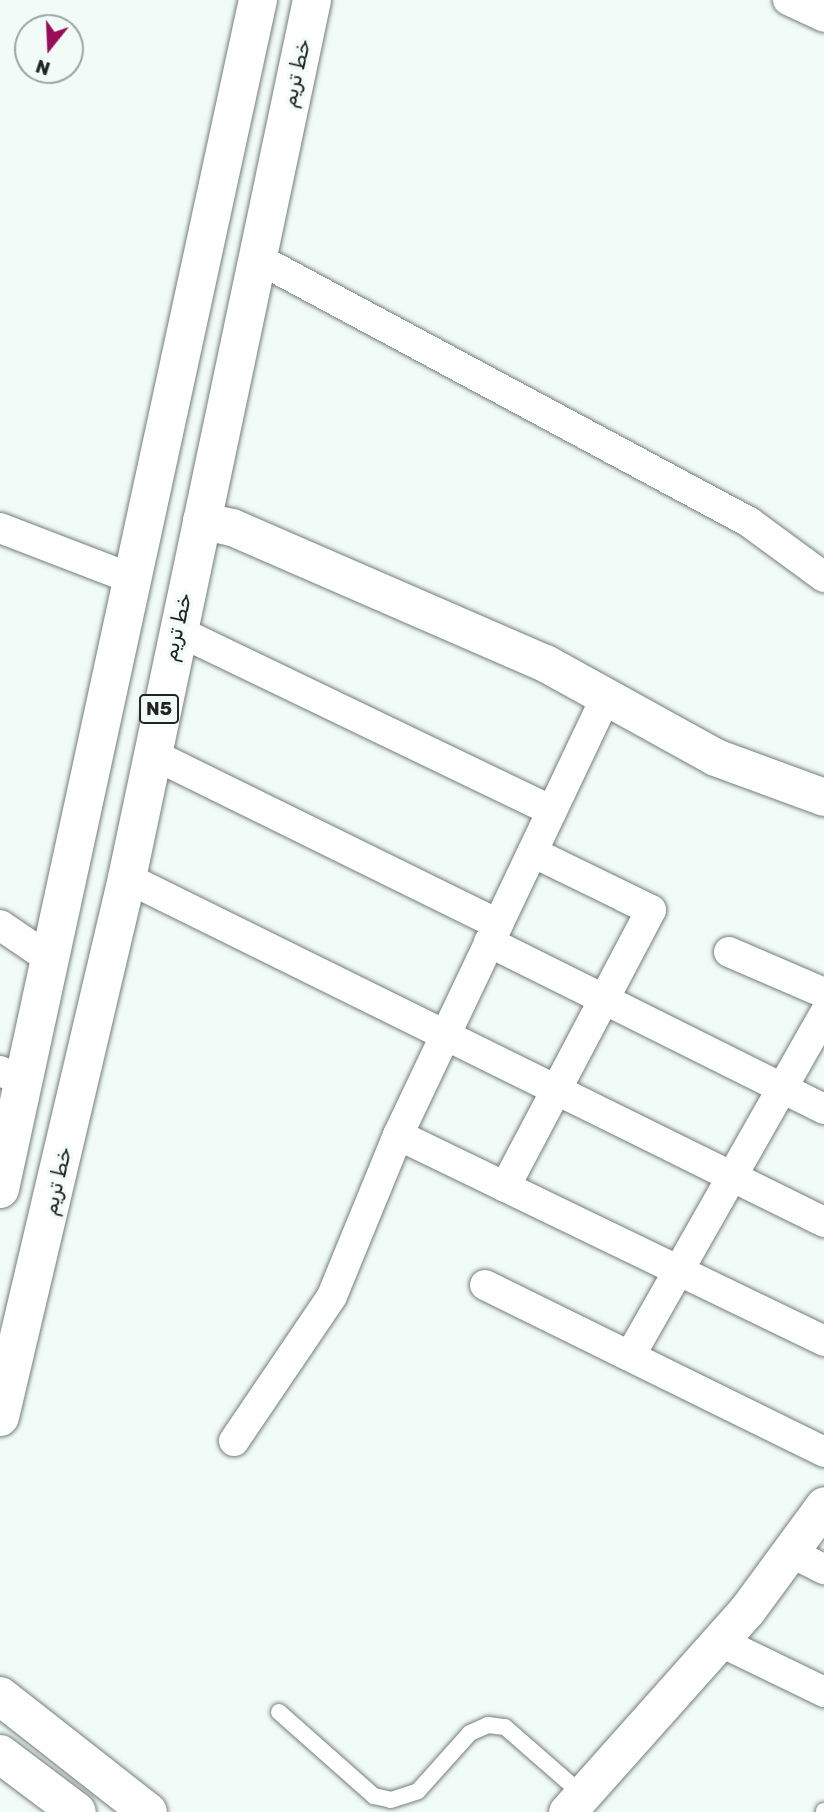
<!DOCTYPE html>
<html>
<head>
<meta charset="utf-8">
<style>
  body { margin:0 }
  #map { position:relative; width:824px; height:1812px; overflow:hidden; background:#f1fbf8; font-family:Rubik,Vazirmatn,sans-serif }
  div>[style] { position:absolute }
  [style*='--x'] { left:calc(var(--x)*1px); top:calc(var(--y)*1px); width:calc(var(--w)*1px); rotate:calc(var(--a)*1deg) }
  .roads { filter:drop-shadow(0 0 2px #747e7b) drop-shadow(0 0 2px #747e7b) }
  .service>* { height:16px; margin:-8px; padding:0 8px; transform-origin:8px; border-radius:8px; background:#fff }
  .minor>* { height:30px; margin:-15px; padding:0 15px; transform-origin:15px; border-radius:15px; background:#fff }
  .tertiary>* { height:37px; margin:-18.5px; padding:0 18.5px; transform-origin:18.5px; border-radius:18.5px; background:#fff }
  .secondary>* { height:38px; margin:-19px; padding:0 19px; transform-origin:19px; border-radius:19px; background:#fff }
  .trunk>* { height:38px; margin:-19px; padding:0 19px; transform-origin:19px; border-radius:19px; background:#fff }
  span { translate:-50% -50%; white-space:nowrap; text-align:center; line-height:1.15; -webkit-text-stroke:7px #f1fbf8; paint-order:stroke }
  .shield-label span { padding:2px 5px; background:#f1fbf8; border:2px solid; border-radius:5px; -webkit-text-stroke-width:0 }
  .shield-label { font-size:19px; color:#202423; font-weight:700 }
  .street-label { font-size:21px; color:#202423 }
  .north { position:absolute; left:14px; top:14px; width:70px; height:70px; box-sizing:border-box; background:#f1fbf8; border:2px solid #9da5a3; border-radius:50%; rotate:198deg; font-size:19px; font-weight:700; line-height:28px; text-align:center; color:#202423 }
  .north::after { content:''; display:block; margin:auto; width:24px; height:32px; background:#9c0b57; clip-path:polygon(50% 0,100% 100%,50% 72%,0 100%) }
</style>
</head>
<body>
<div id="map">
  <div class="roads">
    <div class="service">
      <i style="--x:279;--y:1712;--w:127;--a:41.5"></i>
      <i style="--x:374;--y:1796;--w:17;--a:13"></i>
      <i style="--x:391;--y:1800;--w:28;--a:-18"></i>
      <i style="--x:418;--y:1791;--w:78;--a:-48.1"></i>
      <i style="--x:470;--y:1733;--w:20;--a:-24"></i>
      <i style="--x:488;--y:1725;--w:17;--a:7"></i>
      <i style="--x:505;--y:1727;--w:103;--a:41.1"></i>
      <i style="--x:824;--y:1812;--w:1;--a:-90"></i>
    </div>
    <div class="minor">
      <i style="--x:788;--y:0;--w:40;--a:25"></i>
      <i style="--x:255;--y:257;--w:561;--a:28.21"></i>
      <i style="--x:749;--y:522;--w:93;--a:36.3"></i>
      <i style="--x:0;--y:528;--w:142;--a:21"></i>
      <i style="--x:176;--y:630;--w:417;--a:25.7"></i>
      <i style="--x:150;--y:753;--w:388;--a:26.2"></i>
      <i style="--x:127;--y:878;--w:777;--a:26.27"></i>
      <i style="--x:0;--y:925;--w:60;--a:34.2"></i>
      <i style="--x:489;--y:942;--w:374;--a:26.5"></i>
      <i style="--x:729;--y:952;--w:103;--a:23.3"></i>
      <i style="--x:0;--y:1071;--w:26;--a:23"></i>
      <i style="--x:398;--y:1135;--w:473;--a:25.8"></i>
      <i style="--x:505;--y:1187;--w:313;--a:-62.2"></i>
      <i style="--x:651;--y:910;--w:132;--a:-154"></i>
      <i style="--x:485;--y:1285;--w:378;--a:26.2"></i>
      <i style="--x:630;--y:1356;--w:393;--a:-60.4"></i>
      <i style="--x:234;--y:1441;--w:175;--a:-55.9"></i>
      <i style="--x:332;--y:1296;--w:174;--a:-67.7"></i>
      <i style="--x:398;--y:1135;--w:487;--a:-64.6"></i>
      <i style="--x:790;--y:1552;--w:38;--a:27"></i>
      <i style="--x:719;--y:1641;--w:117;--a:25.9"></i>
    </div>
    <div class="tertiary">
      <i style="--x:201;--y:520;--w:32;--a:13"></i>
      <i style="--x:232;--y:527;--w:341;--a:23.5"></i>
      <i style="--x:545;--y:663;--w:194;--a:28.9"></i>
      <i style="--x:715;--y:757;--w:116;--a:20.2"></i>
      <i style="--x:567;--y:1812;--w:271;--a:-48.3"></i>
      <i style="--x:747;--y:1610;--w:130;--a:-53.7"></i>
    </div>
    <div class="secondary">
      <i style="--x:0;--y:1696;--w:188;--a:38.1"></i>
      <i style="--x:0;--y:1754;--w:96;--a:37"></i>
    </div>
    <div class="trunk">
      <i style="--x:0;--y:1189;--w:1217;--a:-77.76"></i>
      <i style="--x:0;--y:1417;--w:554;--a:-76.74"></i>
      <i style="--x:127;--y:878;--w:897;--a:-78.1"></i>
    </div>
  </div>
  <div class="shield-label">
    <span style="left:159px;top:709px">N5</span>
  </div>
  <div class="street-label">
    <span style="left:296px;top:73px;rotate:-77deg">خط تريم</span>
    <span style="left:177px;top:627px;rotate:-77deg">خط تريم</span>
    <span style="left:57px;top:1181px;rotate:-77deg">خط تريم</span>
  </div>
  <div class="north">N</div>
</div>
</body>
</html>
